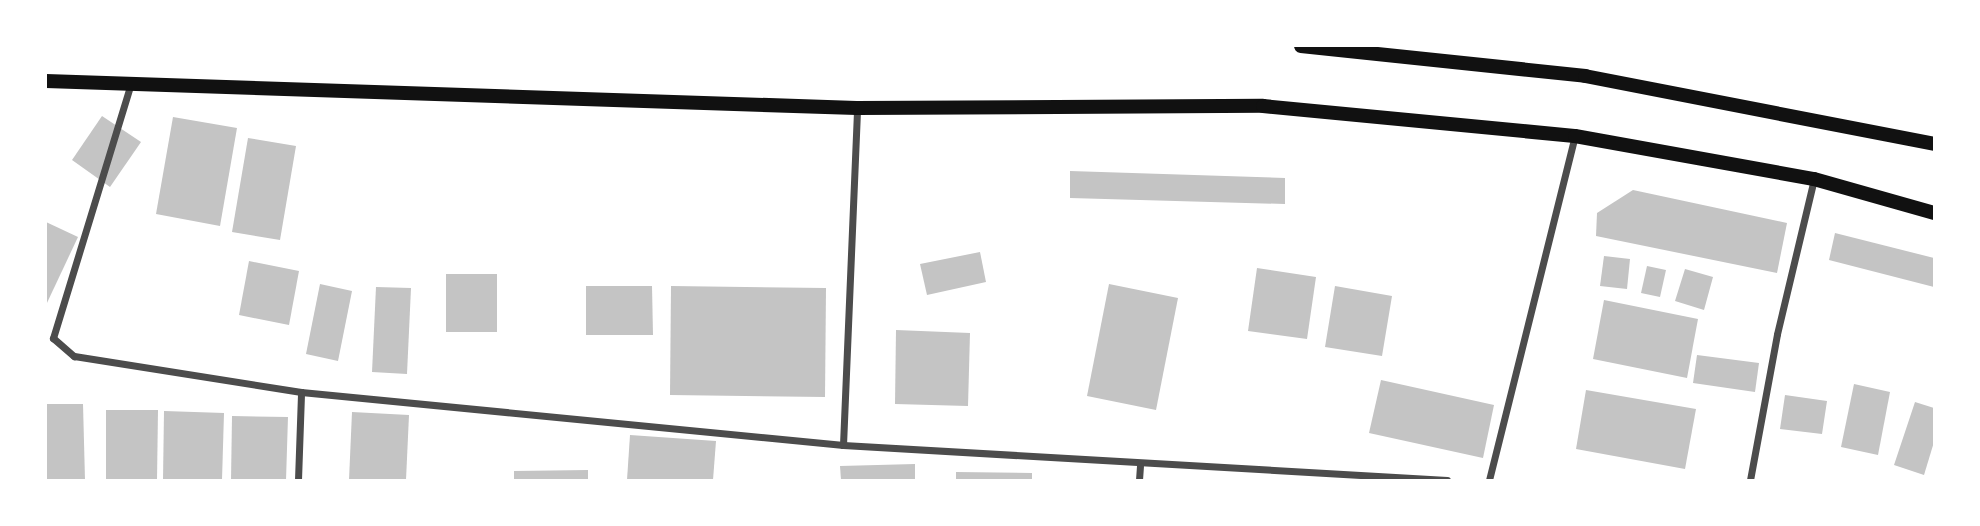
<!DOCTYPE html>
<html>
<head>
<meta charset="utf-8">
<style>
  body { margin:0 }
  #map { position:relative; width:1980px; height:526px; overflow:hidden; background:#fff; font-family:"Nunito Sans",sans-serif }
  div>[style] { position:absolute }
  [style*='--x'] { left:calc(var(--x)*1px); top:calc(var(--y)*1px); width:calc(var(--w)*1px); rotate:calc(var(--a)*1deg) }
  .building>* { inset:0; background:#c4c4c4 }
  .minor>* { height:7px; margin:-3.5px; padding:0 3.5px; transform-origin:3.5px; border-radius:3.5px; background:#4c4c4c }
  .secondary>* { height:14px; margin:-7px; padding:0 7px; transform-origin:7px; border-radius:7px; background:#111 }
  span { translate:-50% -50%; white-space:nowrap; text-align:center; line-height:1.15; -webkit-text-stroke:7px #fff; paint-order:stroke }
  .frame { position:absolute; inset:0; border:47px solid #fff; pointer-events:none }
</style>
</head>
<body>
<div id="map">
  <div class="building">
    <i style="clip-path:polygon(102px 116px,141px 142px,110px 187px,72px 160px)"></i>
    <i style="clip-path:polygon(173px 117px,237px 128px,220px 226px,156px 214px)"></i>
    <i style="clip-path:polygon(248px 138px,296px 146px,280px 240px,232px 232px)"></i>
    <i style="clip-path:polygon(1070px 171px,1285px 178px,1285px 204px,1070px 198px)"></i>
    <i style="clip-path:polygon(1633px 190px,1787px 223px,1777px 273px,1596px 236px,1597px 213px)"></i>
    <i style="clip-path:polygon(46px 222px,78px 237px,46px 305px)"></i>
    <i style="clip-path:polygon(1835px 233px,1934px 258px,1934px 287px,1829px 260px)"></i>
    <i style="clip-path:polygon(980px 252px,986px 282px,927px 295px,920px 264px)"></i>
    <i style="clip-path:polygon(1604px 256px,1630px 259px,1627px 289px,1600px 286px)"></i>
    <i style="clip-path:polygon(249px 261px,299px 271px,289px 325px,239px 315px)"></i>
    <i style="clip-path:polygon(1647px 266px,1666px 270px,1660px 297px,1641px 293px)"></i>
    <i style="clip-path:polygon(1257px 268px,1316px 277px,1307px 339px,1248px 331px)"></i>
    <i style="clip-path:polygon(1685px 269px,1713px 277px,1704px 310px,1675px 301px)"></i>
    <i style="clip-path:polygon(446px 274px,497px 274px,497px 332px,446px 332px)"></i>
    <i style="clip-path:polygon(320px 284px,352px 291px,338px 361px,306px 354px)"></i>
    <i style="clip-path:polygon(1109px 284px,1178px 298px,1156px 410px,1087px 396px)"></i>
    <i style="clip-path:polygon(586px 286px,652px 286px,653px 335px,586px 335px)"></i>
    <i style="clip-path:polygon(671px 286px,826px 288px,825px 397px,670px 395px)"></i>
    <i style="clip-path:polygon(1335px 286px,1392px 296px,1382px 356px,1325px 347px)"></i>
    <i style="clip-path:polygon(376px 287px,411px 288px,407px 374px,372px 372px)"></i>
    <i style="clip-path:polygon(1604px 300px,1698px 319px,1687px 378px,1593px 359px)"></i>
    <i style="clip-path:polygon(896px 330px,970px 333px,968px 406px,895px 404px)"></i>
    <i style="clip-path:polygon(1697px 355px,1759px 363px,1755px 392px,1693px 383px)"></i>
    <i style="clip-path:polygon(1381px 380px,1494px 405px,1483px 458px,1369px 433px)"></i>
    <i style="clip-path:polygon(1854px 384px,1890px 392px,1878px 455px,1841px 447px)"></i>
    <i style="clip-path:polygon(1586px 390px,1696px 409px,1685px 469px,1576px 449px)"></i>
    <i style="clip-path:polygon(1785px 395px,1827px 401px,1822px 434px,1780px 429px)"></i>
    <i style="clip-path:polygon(1915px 402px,1934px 408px,1934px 442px,1924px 475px,1894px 465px)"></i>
    <i style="clip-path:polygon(46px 404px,83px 404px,85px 480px,46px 480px)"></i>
    <i style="clip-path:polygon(106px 410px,158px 410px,157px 480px,106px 480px)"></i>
    <i style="clip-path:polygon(164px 411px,224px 413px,222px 480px,163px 480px)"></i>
    <i style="clip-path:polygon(352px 412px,409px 415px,406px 480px,349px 480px)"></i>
    <i style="clip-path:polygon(232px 416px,288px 417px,286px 480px,231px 480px)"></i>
    <i style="clip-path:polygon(630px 435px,716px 441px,713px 480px,627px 480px)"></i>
    <i style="clip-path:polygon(915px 464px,915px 480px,841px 480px,840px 466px)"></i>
    <i style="clip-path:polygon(588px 470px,588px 480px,514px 480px,514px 471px)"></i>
    <i style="clip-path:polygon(956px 472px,1032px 473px,1032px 480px,956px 480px)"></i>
  </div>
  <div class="minor">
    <i style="--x:131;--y:83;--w:267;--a:107"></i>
    <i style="--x:53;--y:338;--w:28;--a:41"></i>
    <i style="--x:74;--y:356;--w:230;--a:9"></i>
    <i style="--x:301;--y:392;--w:545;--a:5.58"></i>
    <i style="--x:843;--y:445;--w:605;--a:3.32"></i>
    <i style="--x:843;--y:445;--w:337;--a:-87.6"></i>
    <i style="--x:298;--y:480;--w:88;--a:-88"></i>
    <i style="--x:1139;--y:480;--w:14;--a:-86"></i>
    <i style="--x:1489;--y:480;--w:355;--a:-76"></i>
    <i style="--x:1750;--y:480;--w:148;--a:-79.5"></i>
    <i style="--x:1777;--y:334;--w:159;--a:-76.6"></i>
  </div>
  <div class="secondary">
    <i style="--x:1301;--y:46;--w:286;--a:6"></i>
    <i style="--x:1585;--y:76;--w:356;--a:11"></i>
    <i style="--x:46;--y:81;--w:811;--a:1.91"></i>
    <i style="--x:857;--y:108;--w:406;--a:-0.3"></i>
    <i style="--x:1263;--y:106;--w:313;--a:5.5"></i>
    <i style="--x:1575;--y:136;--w:243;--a:10.2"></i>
    <i style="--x:1814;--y:179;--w:125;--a:15.8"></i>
  </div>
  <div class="frame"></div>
</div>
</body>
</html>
